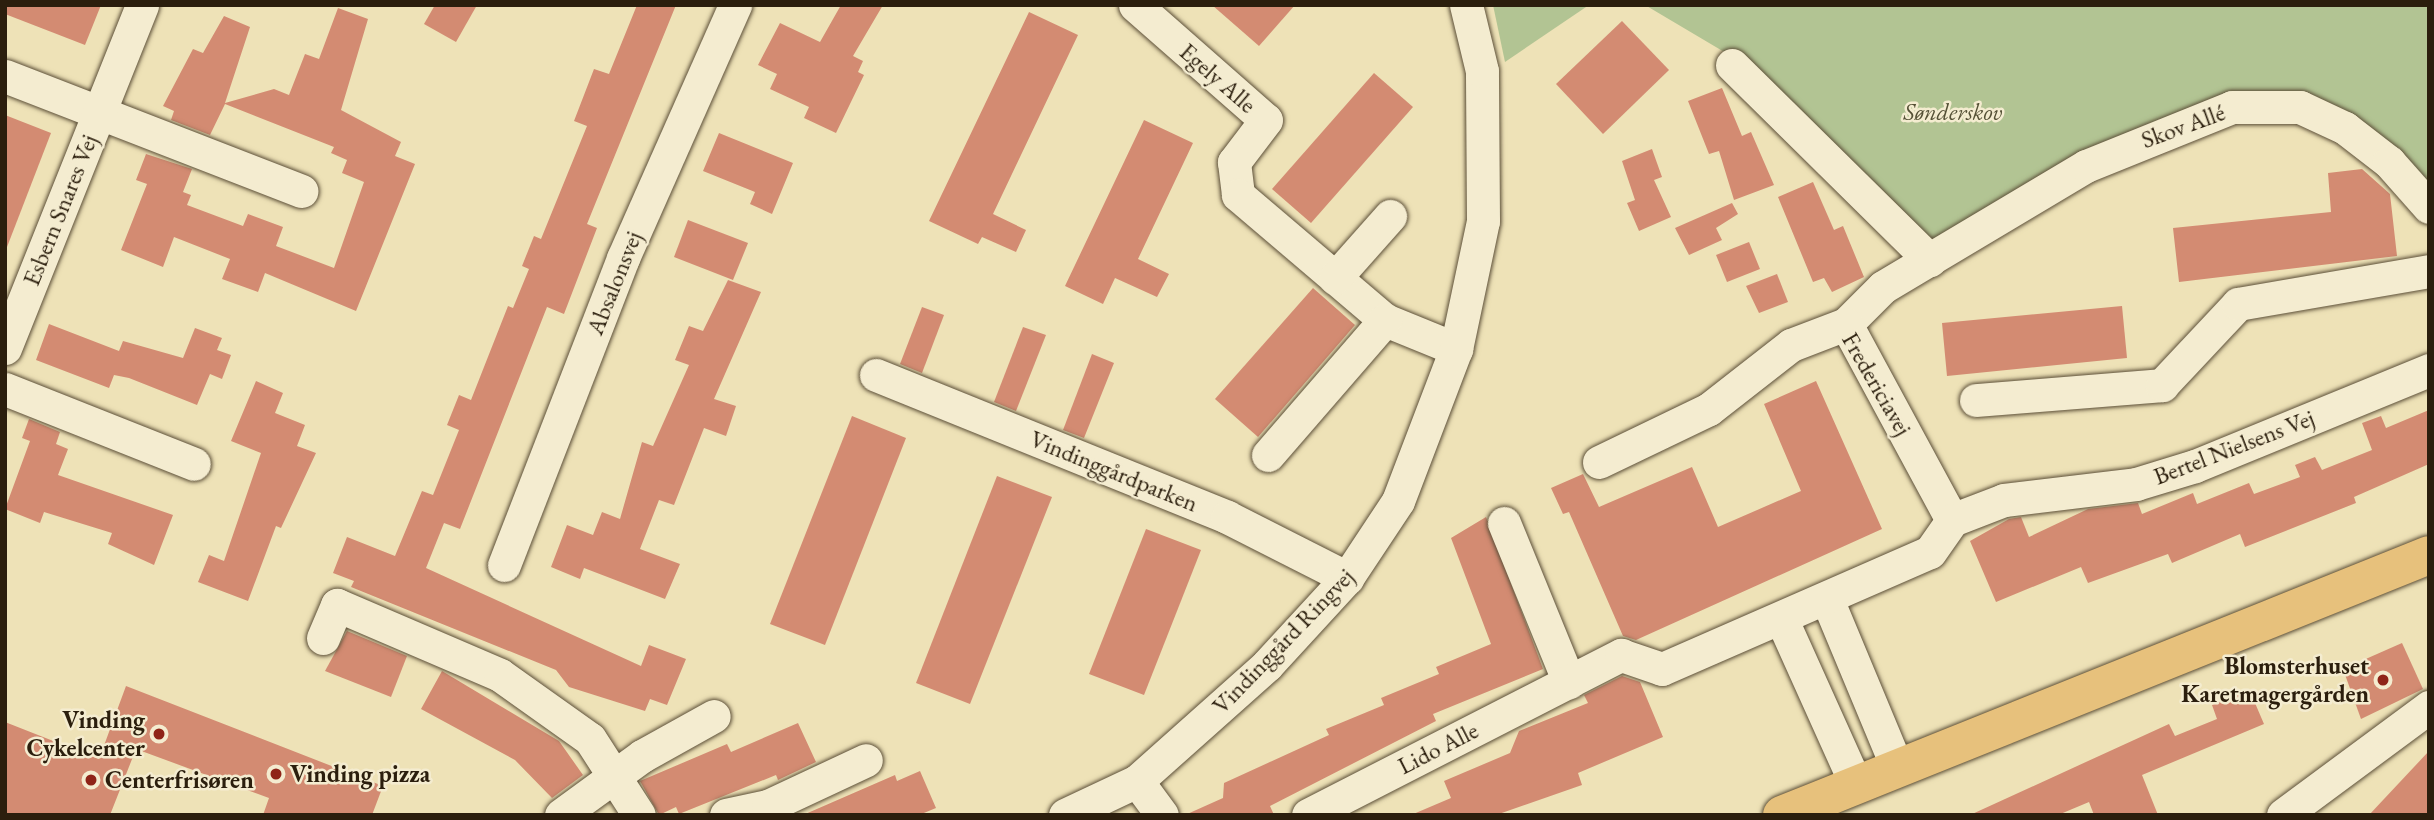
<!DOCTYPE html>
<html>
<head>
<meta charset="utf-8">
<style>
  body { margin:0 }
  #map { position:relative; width:2434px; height:820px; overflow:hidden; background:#eee2b7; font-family:"EB Garamond",serif }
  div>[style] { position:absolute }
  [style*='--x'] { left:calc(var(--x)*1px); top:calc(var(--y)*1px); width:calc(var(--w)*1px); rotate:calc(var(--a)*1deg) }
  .green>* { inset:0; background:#b2c493 }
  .building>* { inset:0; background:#d38b72 }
  .roads { filter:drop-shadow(0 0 2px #5c4f38) drop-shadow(0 0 2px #5c4f38) }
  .minor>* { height:33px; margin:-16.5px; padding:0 16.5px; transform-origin:16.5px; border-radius:16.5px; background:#f4ecd0 }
  .major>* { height:38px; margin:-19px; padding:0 19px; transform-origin:19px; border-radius:19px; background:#e7c17c }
  .dots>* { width:19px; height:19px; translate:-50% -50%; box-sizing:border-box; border:4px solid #f4ecd0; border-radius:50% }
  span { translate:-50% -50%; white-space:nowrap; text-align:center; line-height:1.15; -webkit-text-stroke:5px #f4ecd0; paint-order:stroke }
  .street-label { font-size:24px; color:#2b1e0d }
  .park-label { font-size:24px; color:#545035; font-style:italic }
  .poi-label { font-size:24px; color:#2b1e0d; font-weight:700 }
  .right { translate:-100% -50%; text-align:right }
  .left { translate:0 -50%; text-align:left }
  .frame { position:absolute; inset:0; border:7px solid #2b1e0d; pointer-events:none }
</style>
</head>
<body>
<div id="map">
  <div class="green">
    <i style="clip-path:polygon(1493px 5px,1589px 5px,1505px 62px)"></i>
    <i style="clip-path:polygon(1645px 5px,2429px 5px,2429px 182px,2363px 125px,2213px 104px,1938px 245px,1758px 72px)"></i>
  </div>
  <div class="building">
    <i style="clip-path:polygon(5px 5px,101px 5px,85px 45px,5px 14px)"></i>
    <i style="clip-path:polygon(435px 5px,477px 5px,456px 42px,424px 24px)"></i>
    <i style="clip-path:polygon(637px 5px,676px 5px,587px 224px,597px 228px,564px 314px,547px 307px,460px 529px,444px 523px,426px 568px,641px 666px,649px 645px,686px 659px,667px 705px,650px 699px,645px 711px,569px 687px,556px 670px,351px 587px,354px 581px,333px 573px,347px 537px,395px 556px,422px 491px,433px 495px,459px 430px,447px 425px,459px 395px,471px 400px,508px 306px,513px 308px,529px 269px,522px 266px,534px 236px,541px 239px,587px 126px,574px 121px,594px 69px,609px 74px)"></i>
    <i style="clip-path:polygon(841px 5px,883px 5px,853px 56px,863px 61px,858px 72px,864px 75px,836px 133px,804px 118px,809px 107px,770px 89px,777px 74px,758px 65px,780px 23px,820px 42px)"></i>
    <i style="clip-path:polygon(1212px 5px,1295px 5px,1259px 46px)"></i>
    <i style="clip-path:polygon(338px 8px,368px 19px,341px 110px,401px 142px,395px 156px,415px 164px,356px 311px,265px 273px,258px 292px,222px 279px,230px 259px,174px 237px,163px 267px,121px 250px,147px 184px,136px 180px,146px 154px,192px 169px,183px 192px,191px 195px,187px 205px,243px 226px,248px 214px,283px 227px,276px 246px,334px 268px,364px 182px,342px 173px,347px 160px,331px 153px,334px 147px,225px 104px,210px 135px,171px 120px,174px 111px,163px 106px,193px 49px,203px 53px,224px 16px,250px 27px,225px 103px,274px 89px,289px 95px,305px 54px,319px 59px)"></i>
    <i style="clip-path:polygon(1029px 12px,1078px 35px,993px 214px,1026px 230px,1016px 252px,982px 237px,978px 244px,929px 221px)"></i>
    <i style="clip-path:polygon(1622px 21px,1669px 70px,1603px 134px,1556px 84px)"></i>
    <i style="clip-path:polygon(1374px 73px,1413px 107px,1311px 223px,1272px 189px)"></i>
    <i style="clip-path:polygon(1722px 88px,1742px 136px,1751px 132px,1774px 185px,1734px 200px,1719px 151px,1709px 154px,1688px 101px)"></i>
    <i style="clip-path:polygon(5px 115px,51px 133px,7px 247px,5px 246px)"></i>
    <i style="clip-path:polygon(1144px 120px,1193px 143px,1138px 259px,1169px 274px,1157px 297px,1115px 278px,1103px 304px,1065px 286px)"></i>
    <i style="clip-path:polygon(719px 133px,793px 163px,772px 214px,750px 204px,755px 192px,703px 171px)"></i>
    <i style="clip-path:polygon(1652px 149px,1662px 177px,1654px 180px,1671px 217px,1639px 231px,1627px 203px,1635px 200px,1622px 161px)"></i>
    <i style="clip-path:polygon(2362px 169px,2390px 194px,2397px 256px,2179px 282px,2173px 228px,2331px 212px,2328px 173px)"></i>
    <i style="clip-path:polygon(1813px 182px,1834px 230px,1843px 226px,1864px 277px,1832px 292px,1824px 278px,1813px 282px,1778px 197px)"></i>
    <i style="clip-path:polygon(1732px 203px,1738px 214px,1716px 228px,1722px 240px,1689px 255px,1675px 228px)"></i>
    <i style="clip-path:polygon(688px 220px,748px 243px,733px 280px,674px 257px)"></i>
    <i style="clip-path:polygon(1749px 242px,1760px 269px,1727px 282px,1716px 255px)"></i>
    <i style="clip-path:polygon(1777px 274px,1788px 302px,1759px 313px,1746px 286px)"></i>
    <i style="clip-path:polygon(728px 280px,761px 292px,714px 399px,736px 406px,726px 436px,704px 428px,674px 505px,659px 500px,640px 549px,680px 564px,665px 599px,584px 568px,580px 579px,551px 567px,567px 525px,593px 535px,602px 512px,620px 519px,642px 442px,653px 446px,689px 365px,675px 360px,689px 326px,703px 331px)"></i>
    <i style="clip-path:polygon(1313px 288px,1355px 325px,1258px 437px,1215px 399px)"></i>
    <i style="clip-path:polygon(2122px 306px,2127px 358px,1947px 376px,1942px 323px)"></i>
    <i style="clip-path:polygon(922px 307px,944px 315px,922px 373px,900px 364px)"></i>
    <i style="clip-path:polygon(49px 324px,119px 351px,123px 341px,183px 358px,195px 328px,222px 338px,217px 350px,231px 355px,222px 379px,210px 374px,197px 405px,129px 378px,114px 375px,109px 388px,36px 360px)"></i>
    <i style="clip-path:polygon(1023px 327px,1046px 335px,1016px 411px,994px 402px)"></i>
    <i style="clip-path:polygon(1092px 354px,1114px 363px,1084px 438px,1063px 430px)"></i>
    <i style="clip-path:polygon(256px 381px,283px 393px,275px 413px,305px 425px,297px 446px,316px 453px,281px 528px,276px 526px,248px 601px,198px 582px,209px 555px,224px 561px,261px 453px,231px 441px)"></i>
    <i style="clip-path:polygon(1816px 381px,1882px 529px,1636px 640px,1623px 636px,1569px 512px,1563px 514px,1551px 488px,1583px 474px,1599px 507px,1692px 467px,1718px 527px,1801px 491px,1764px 404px)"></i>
    <i style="clip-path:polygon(2429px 410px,2429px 464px,2354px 497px,2356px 503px,2245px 547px,2240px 534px,2172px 563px,2168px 554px,2088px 583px,2081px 567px,1996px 602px,1970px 541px,2009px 519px,2021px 517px,2029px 537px,2088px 509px,2138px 503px,2142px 514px,2193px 493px,2197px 504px,2249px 483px,2254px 494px,2300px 477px,2295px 465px,2315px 457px,2322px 470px,2372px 450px,2362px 423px,2381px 416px,2386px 428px)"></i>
    <i style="clip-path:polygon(852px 416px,906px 438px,825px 645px,770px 624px)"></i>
    <i style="clip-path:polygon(29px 419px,60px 432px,56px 444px,68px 449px,58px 475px,173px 515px,154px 565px,108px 544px,112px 533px,44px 512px,40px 523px,5px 509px,30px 441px,22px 438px)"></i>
    <i style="clip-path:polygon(997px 476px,1052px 497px,970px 704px,916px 683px)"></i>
    <i style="clip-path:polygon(1486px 517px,1543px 669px,1433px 714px,1436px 721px,1270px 806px,1274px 815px,1185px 815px,1223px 798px,1224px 783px,1329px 735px,1326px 729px,1384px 705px,1381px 698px,1439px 674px,1436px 667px,1491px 644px,1451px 538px)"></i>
    <i style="clip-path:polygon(1146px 529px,1201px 550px,1144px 695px,1089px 674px)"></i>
    <i style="clip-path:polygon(347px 631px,407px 656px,391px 697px,325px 671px)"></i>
    <i style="clip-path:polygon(2402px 643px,2423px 689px,2361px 719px,2343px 669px)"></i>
    <i style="clip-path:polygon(442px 671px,559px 741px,583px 775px,552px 798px,515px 760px,421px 709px)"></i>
    <i style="clip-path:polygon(1622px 676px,1640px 682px,1663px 737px,1578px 773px,1582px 785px,1496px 815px,1411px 815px,1451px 798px,1444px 781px,1510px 753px,1519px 731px,1588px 703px,1584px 695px)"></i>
    <i style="clip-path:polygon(126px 686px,383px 786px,372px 815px,263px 815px,269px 798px,136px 749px,110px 815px,5px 815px,5px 722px,99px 759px)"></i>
    <i style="clip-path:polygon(2249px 689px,2264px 724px,2142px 775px,2158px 815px,2094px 815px,2089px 802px,2058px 815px,1970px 815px,2169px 724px,2175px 736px,2217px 719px,2212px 705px)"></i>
    <i style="clip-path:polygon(798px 723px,816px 762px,778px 780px,776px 775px,679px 814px,676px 807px,659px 815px,640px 781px,727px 744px,731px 752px)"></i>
    <i style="clip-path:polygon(2429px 751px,2429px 815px,2369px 815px)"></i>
    <i style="clip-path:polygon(920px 771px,936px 808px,919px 815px,803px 815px,895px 775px,897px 781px)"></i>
  </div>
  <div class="roads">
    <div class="minor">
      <i style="--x:1135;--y:5;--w:174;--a:41.3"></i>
      <i style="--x:1266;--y:120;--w:53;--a:127.3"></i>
      <i style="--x:1234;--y:162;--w:33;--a:83"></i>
      <i style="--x:1238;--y:195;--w:193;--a:40.4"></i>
      <i style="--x:1385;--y:320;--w:77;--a:22.2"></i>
      <i style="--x:1732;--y:65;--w:278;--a:44.6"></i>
      <i style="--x:5;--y:76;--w:318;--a:21.2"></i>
      <i style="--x:1335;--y:278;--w:83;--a:-48.4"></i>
      <i style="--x:1846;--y:324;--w:52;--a:-45"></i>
      <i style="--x:1883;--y:287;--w:236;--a:-30.8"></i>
      <i style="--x:2086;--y:166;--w:157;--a:-22"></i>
      <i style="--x:2232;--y:107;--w:68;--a:0"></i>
      <i style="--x:2300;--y:107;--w:50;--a:25"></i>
      <i style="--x:2345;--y:128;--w:56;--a:37.7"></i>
      <i style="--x:2389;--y:162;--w:60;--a:48.4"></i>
      <i style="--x:5;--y:348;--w:369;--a:-68.2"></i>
      <i style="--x:876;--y:375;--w:379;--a:22"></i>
      <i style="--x:1227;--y:517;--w:135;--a:26.9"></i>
      <i style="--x:5;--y:389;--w:203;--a:21.6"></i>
      <i style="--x:1976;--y:400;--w:187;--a:-4.6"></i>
      <i style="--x:2162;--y:385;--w:111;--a:-46.8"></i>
      <i style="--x:2238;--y:304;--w:194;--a:-9.8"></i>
      <i style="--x:1268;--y:455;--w:179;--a:-49.1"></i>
      <i style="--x:1599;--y:462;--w:122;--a:-25.7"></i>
      <i style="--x:1709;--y:409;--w:104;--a:-38"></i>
      <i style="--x:1791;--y:345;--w:59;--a:-20.9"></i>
      <i style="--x:1846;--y:324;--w:223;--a:61.6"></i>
      <i style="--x:1952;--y:520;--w:56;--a:-21"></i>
      <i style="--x:2004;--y:500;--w:133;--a:-6.9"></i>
      <i style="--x:2136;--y:484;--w:62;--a:-17"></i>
      <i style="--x:2195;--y:466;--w:253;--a:-22.3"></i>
      <i style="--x:1504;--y:523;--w:172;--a:67.8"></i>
      <i style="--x:504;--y:565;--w:329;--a:-68.8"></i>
      <i style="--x:623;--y:258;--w:277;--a:-66.1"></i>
      <i style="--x:1827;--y:599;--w:182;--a:67.4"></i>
      <i style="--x:1782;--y:620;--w:181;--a:65.8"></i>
      <i style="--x:323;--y:638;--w:36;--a:-67"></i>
      <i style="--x:337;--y:605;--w:177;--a:23.2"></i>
      <i style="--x:500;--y:675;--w:110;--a:35.4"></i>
      <i style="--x:590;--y:739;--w:90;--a:57.2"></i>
      <i style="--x:1137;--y:781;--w:42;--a:53.7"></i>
      <i style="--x:561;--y:815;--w:100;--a:-36.1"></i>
      <i style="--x:642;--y:756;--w:82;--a:-29.1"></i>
      <i style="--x:726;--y:815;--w:43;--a:-12.1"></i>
      <i style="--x:768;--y:806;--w:108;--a:-25.1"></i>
      <i style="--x:1065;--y:815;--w:80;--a:-25.3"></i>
      <i style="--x:1137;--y:781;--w:174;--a:-41.7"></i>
      <i style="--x:1267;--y:665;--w:118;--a:-47.4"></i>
      <i style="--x:1347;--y:578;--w:92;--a:-56.5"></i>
      <i style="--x:1398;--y:501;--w:163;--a:-69.1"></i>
      <i style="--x:1456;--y:349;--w:131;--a:-78.1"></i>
      <i style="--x:1483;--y:221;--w:150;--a:-90.4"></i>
      <i style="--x:1482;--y:71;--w:68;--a:-103.6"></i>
      <i style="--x:1308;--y:815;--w:352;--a:-27.1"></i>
      <i style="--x:1621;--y:655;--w:43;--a:18.9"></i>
      <i style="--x:1662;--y:669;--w:292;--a:-23.6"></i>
      <i style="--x:1930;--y:552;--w:39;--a:-55"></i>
      <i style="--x:2283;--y:815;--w:182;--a:-36.5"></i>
    </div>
    <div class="major">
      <i style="--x:1782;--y:815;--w:697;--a:-21.89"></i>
    </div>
  </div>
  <div class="dots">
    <i style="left:2383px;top:680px;background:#8f2418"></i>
    <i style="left:159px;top:734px;background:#8f2418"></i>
    <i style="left:276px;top:774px;background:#8f2418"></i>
    <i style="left:91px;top:780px;background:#8f2418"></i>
  </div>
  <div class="street-label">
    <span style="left:1218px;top:78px;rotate:41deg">Egely Alle</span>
    <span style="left:2183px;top:126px;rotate:-20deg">Skov Allé</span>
    <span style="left:60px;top:210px;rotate:-68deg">Esbern Snares Vej</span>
    <span style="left:614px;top:283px;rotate:-68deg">Absalonsvej</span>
    <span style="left:1877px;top:384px;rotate:60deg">Fredericiavej</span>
    <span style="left:2234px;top:447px;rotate:-21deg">Bertel Nielsens Vej</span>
    <span style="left:1114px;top:471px;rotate:22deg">Vindinggårdparken</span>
    <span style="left:1283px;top:641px;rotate:-46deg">Vindinggård Ringvej</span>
    <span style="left:1438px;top:748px;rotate:-27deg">Lido Alle</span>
  </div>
  <div class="park-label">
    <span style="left:1953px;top:112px">Sønderskov</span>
  </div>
  <div class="poi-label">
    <span class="right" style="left:2369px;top:680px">Blomsterhuset<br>Karetmagergården</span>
    <span class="right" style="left:145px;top:734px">Vinding<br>Cykelcenter</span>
    <span class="left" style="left:290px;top:774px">Vinding pizza</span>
    <span class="left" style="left:105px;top:780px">Centerfrisøren</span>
  </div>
  <div class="frame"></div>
</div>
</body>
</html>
